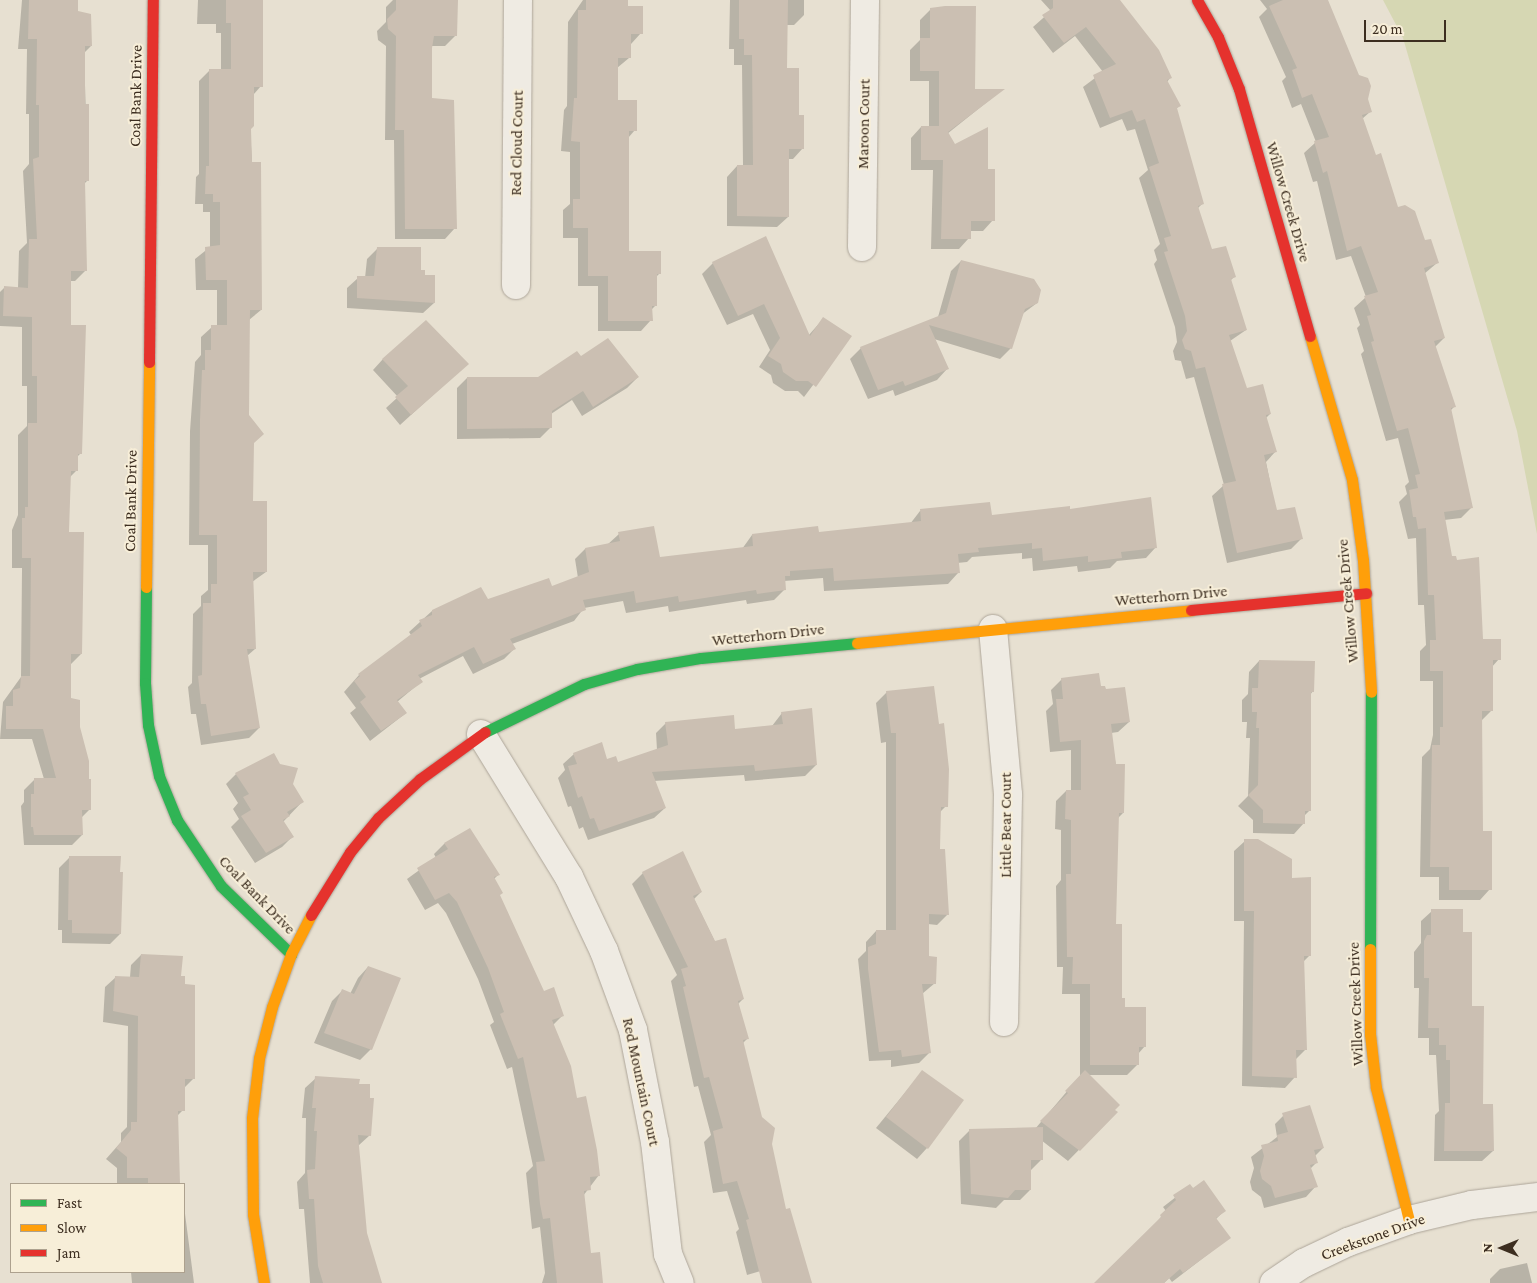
<!DOCTYPE html>
<html>
<head>
<meta charset="utf-8">
<style>
  body { margin:0 }
  #map { position:relative; width:1537px; height:1283px; overflow:hidden; background:#e7e0d1; font-family:"Crimson Pro",serif }
  div>[style] { position:absolute }
  [style*='--x'] { left:calc(var(--x)*1px); top:calc(var(--y)*1px); width:calc(var(--w)*1px); rotate:calc(var(--a)*1deg) }
  .green>* { inset:0; background:#d6d7b3 }
  .shadow>* { inset:0; background:#0003 }
  .building>* { inset:0; background:#cbbfb2 }
  .roads { filter:drop-shadow(0 0 1px #ada599) drop-shadow(0 0 1px #ada599) }
  .street>* { height:28px; margin:-14px; padding:0 14px; transform-origin:14px; border-radius:14px; background:#efebe3 }
  .fast>* { height:11px; margin:-5.5px; padding:0 5.5px; transform-origin:5.5px; border-radius:5.5px; background:#30b455 }
  .slow>* { height:11px; margin:-5.5px; padding:0 5.5px; transform-origin:5.5px; border-radius:5.5px; background:#ff9f0a }
  .jam>* { height:11px; margin:-5.5px; padding:0 5.5px; transform-origin:5.5px; border-radius:5.5px; background:#e5322d }
  span { translate:-50% -50%; white-space:nowrap; text-align:center; line-height:1.15; -webkit-text-stroke:4px #f7eed8; paint-order:stroke }
  .street-label { font-size:16px; color:#3d2e20 }
  .legend { position:absolute; left:10px; top:1183px; width:175px; height:90px; box-sizing:border-box; background:#f7eed8; border:1px solid #ada18e; margin:0; padding:6px 9px; list-style:none; font-size:15px; color:#3d2e20 }
  .legend li { display:flex; align-items:center; gap:10px; height:25px }
  .legend b { width:25px; border:1px solid #ada18e }
  .north { position:absolute; left:1477px; top:1223px; width:50px; height:50px; -webkit-text-stroke:4px #f7eed8; paint-order:stroke; rotate:270deg; font-size:14px; font-weight:700; line-height:20px; text-align:center; color:#3d2e20 }
  .north::after { content:''; display:block; margin:auto; width:18px; height:22px; background:#3d2e20; clip-path:polygon(50% 0,100% 100%,50% 72%,0 100%) }
  .scale { position:absolute; left:1364px; top:20px; width:82px; height:22px; box-sizing:border-box; border:2px solid #3d2e20; border-top:0; padding-left:6px; font-size:15px; line-height:18px; white-space:nowrap; color:#3d2e20; -webkit-text-stroke:4px #f7eed8; paint-order:stroke }
</style>
</head>
<body>
<div id="map">
  <div class="green">
    <i style="clip-path:polygon(1383px 0,1537px 0,1537px 534px,1517px 431px,1403px 38px)"></i>
  </div>
  <div class="shadow">
    <i style="clip-path:polygon(22px 0,76px 0,76px 12px,91px 46px,84px 53px,88px 180px,84px 184px,86px 270px,75px 281px,70px 281px,70px 326px,81px 453px,77px 457px,76px 471px,70px 477px,68px 534px,81px 654px,70px 665px,70px 699px,79px 727px,90px 809px,81px 818px,82px 835px,72px 845px,24px 845px,21px 806px,24px 802px,24px 790px,35px 779px,44px 779px,32px 739px,0 739px,3px 702px,21px 677px,22px 568px,12px 568px,12px 530px,18px 515px,18px 435px,27px 426px,27px 386px,22px 386px,22px 327px,0 326px,0 292px,4px 288px,18px 288px,19px 251px,27px 243px,23px 171px,29px 164px,29px 114px,26px 114px,27px 49px,18px 49px)"></i>
    <i style="clip-path:polygon(198px 0,261px 0,261px 86px,253px 95px,250px 129px,261px 310px,249px 320px,248px 415px,253px 443px,252px 502px,266px 572px,252px 582px,255px 649px,247px 656px,259px 728px,249px 738px,201px 745px,196px 714px,191px 714px,188px 687px,192px 683px,193px 614px,201px 606px,201px 596px,208px 590px,208px 545px,189px 545px,190px 431px,195px 362px,201px 355px,201px 337px,212px 327px,217px 327px,217px 290px,196px 290px,195px 259px,210px 247px,210px 212px,203px 212px,203px 204px,195px 204px,196px 177px,199px 174px,199px 81px,210px 70px,221px 70px,221px 33px,216px 33px,216px 24px,197px 24px)"></i>
    <i style="clip-path:polygon(393px 0,456px 0,456px 35px,445px 46px,431px 46px,431px 99px,455px 228px,445px 239px,395px 239px,394px 140px,385px 140px,386px 46px,378px 40px,377px 31px,386px 22px,386px 7px)"></i>
    <i style="clip-path:polygon(583px 0,627px 0,627px 7px,641px 33px,631px 44px,629px 58px,617px 68px,617px 101px,635px 130px,628px 138px,628px 252px,660px 273px,656px 277px,656px 305px,651px 310px,651px 320px,641px 331px,598px 331px,598px 286px,578px 286px,578px 238px,563px 238px,563px 210px,570px 204px,570px 152px,561px 151px,564px 110px,567px 106px,568px 22px)"></i>
    <i style="clip-path:polygon(730px 0,804px 0,804px 15px,794px 25px,786px 25px,786px 69px,803px 148px,793px 159px,788px 159px,788px 217px,777px 227px,727px 226px,727px 177px,737px 166px,743px 166px,742px 65px,734px 65px,734px 49px,729px 49px)"></i>
    <i style="clip-path:polygon(1041px 0,1118px 0,1170px 78px,1167px 82px,1179px 106px,1176px 109px,1203px 203px,1197px 209px,1211px 251px,1234px 277px,1230px 281px,1246px 330px,1230px 341px,1246px 390px,1270px 414px,1266px 418px,1276px 451px,1266px 462px,1276px 512px,1301px 539px,1291px 549px,1227px 563px,1212px 496px,1224px 485px,1194px 377px,1186px 379px,1181px 361px,1175px 360px,1173px 351px,1177px 342px,1175px 327px,1154px 264px,1157px 260px,1154px 250px,1160px 244px,1139px 178px,1148px 170px,1135px 129px,1127px 131px,1122px 119px,1100px 128px,1083px 87px,1103px 72px,1075px 36px,1053px 53px,1033px 27px,1051px 11px)"></i>
    <i style="clip-path:polygon(1260px 0,1327px 0,1371px 111px,1362px 119px,1375px 156px,1397px 208px,1437px 263px,1424px 274px,1444px 338px,1435px 347px,1454px 407px,1450px 411px,1472px 507px,1461px 518px,1444px 520px,1451px 557px,1481px 640px,1499px 659px,1491px 668px,1491px 711px,1481px 721px,1481px 832px,1490px 889px,1480px 900px,1439px 900px,1439px 877px,1420px 877px,1422px 757px,1430px 749px,1433px 735px,1433px 681px,1420px 681px,1420px 651px,1426px 645px,1424px 605px,1418px 605px,1416px 538px,1408px 539px,1399px 502px,1407px 494px,1405px 486px,1409px 482px,1398px 438px,1386px 441px,1361px 354px,1364px 351px,1357px 328px,1360px 325px,1354px 308px,1366px 297px,1351px 256px,1336px 260px,1317px 181px,1313px 182px,1304px 153px,1316px 142px,1301px 104px,1292px 108px,1282px 81px,1286px 77px,1259px 17px,1267px 9px)"></i>
    <i style="clip-path:polygon(930px 10px,974px 90px,1002px 90px,947px 134px,954px 145px,987px 170px,993px 220px,983px 231px,969px 231px,969px 238px,959px 249px,931px 249px,933px 170px,911px 170px,911px 138px,921px 127px,929px 127px,929px 81px,910px 81px,910px 50px,920px 40px,920px 20px)"></i>
    <i style="clip-path:polygon(377px 249px,424px 276px,434px 276px,434px 303px,423px 313px,347px 308px,347px 288px,358px 278px,365px 278px,367px 259px)"></i>
    <i style="clip-path:polygon(961px 261px,1037px 303px,1021px 315px,1011px 348px,1000px 359px,934px 339px,947px 369px,937px 380px,895px 396px,893px 390px,868px 399px,850px 359px,861px 348px,938px 317px,951px 271px)"></i>
    <i style="clip-path:polygon(713px 263px,808px 336px,823px 319px,850px 336px,804px 397px,798px 391px,785px 391px,773px 383px,771px 375px,759px 367px,770px 350px,753px 314px,727px 325px,702px 274px)"></i>
    <i style="clip-path:polygon(581px 358px,638px 377px,627px 388px,582px 416px,572px 400px,551px 414px,551px 427px,540px 438px,457px 439px,457px 388px,467px 378px,538px 378px)"></i>
    <i style="clip-path:polygon(383px 359px,467px 364px,400px 425px,386px 408px,398px 397px,373px 370px)"></i>
    <i style="clip-path:polygon(1069px 510px,1156px 547px,1146px 558px,1117px 561px,1110px 568px,1078px 572px,1077px 566px,1033px 571px,1032px 558px,1022px 559px,1022px 553px,972px 557px,967px 562px,957px 563px,958px 573px,948px 584px,824px 591px,823px 578px,784px 581px,784px 590px,774px 600px,747px 604px,746px 600px,669px 612px,668px 606px,626px 613px,623px 601px,584px 608px,574px 621px,512px 644px,514px 649px,504px 659px,473px 674px,463px 656px,419px 679px,422px 681px,397px 702px,406px 713px,370px 741px,350px 713px,356px 708px,344px 692px,359px 675px,411px 635px,409px 632px,432px 611px,551px 588px,578px 578px,575px 559px,585px 549px,607px 545px,619px 534px,659px 558px,742px 549px,752px 535px,818px 533px,910px 524px,920px 511px,990px 516px)"></i>
    <i style="clip-path:polygon(1259px 661px,1313px 691px,1310px 695px,1310px 810px,1304px 816px,1304px 823px,1294px 834px,1253px 833px,1253px 820px,1238px 806px,1248px 796px,1250px 738px,1246px 738px,1247px 722px,1242px 722px,1242px 700px,1248px 694px,1249px 672px)"></i>
    <i style="clip-path:polygon(1062px 679px,1100px 688px,1129px 722px,1118px 732px,1111px 733px,1123px 813px,1117px 819px,1114px 925px,1120px 999px,1145px 1046px,1138px 1054px,1138px 1064px,1127px 1075px,1088px 1075px,1116px 1112px,1068px 1161px,1041px 1140px,1041px 1160px,1031px 1170px,1030px 1190px,1020px 1200px,1004px 1200px,996px 1208px,961px 1204px,959px 1141px,970px 1130px,1035px 1129px,1080px 1076px,1080px 994px,1062px 994px,1063px 967px,1057px 967px,1056px 886px,1061px 880px,1061px 830px,1055px 829px,1056px 801px,1066px 791px,1071px 791px,1071px 750px,1050px 752px,1046px 711px,1053px 704px,1051px 690px)"></i>
    <i style="clip-path:polygon(887px 692px,946px 806px,939px 813px,939px 851px,948px 914px,937px 925px,928px 924px,928px 958px,935px 983px,922px 994px,929px 1053px,919px 1063px,891px 1067px,891px 1060px,869px 1061px,858px 959px,866px 951px,866px 942px,876px 931px,886px 931px,886px 742px,881px 743px,876px 703px)"></i>
    <i style="clip-path:polygon(782px 713px,816px 765px,805px 776px,745px 781px,744px 775px,654px 781px,665px 808px,654px 818px,588px 840px,583px 827px,579px 829px,571px 806px,568px 807px,558px 778px,565px 770px,563px 764px,574px 754px,618px 764px,657px 750px,656px 733px,666px 723px,734px 730px,772px 726px)"></i>
    <i style="clip-path:polygon(236px 774px,292px 784px,302px 802px,283px 822px,292px 837px,282px 847px,255px 863px,231px 827px,239px 819px,233px 809px,238px 803px,226px 784px)"></i>
    <i style="clip-path:polygon(470px 830px,498px 875px,494px 879px,499px 896px,543px 992px,562px 1016px,553px 1025px,599px 1175px,583px 1196px,590px 1254px,602px 1283px,542px 1283px,545px 1273px,540px 1227px,532px 1229px,526px 1173px,533px 1166px,512px 1067px,507px 1069px,490px 1025px,494px 1022px,478px 979px,446px 913px,438px 903px,425px 910px,407px 879px,436px 858px,434px 854px,444px 844px)"></i>
    <i style="clip-path:polygon(1245px 841px,1291px 879px,1310px 955px,1303px 962px,1306px 1049px,1295px 1060px,1295px 1077px,1285px 1088px,1242px 1086px,1244px 921px,1234px 921px,1234px 851px)"></i>
    <i style="clip-path:polygon(69px 858px,120px 934px,110px 944px,62px 943px,62px 930px,58px 930px,59px 868px)"></i>
    <i style="clip-path:polygon(643px 873px,701px 892px,694px 899px,743px 999px,738px 1004px,747px 1039px,743px 1043px,758px 1110px,771px 1144px,785px 1211px,810px 1283px,765px 1283px,764px 1270px,747px 1275px,736px 1232px,739px 1229px,727px 1191px,713px 1193px,704px 1142px,711px 1135px,698px 1086px,694px 1087px,671px 981px,677px 975px,632px 884px)"></i>
    <i style="clip-path:polygon(1432px 911px,1462px 933px,1482px 1106px,1493px 1151px,1482px 1161px,1434px 1161px,1435px 1115px,1439px 1111px,1436px 1055px,1429px 1055px,1429px 1038px,1418px 1038px,1419px 988px,1414px 988px,1414px 952px,1421px 943px,1421px 921px)"></i>
    <i style="clip-path:polygon(141px 955px,180px 977px,194px 1078px,183px 1089px,183px 1110px,177px 1116px,179px 1184px,117px 1184px,117px 1168px,106px 1159px,121px 1142px,121px 1133px,127px 1127px,128px 1026px,103px 1022px,105px 987px,116px 977px,130px 977px,131px 965px)"></i>
    <i style="clip-path:polygon(368px 967px,371px 1049px,360px 1060px,314px 1043px,332px 1001px,342px 991px,350px 994px,358px 978px)"></i>
    <i style="clip-path:polygon(922px 1072px,927px 1148px,917px 1159px,876px 1128px)"></i>
    <i style="clip-path:polygon(316px 1078px,357px 1085px,370px 1135px,358px 1146px,366px 1233px,381px 1283px,310px 1283px,304px 1209px,299px 1209px,297px 1182px,305px 1173px,306px 1118px,302px 1118px,305px 1088px)"></i>
    <i style="clip-path:polygon(1285px 1114px,1323px 1148px,1315px 1156px,1317px 1162px,1310px 1169px,1316px 1186px,1306px 1197px,1264px 1208px,1261px 1197px,1252px 1190px,1250px 1182px,1254px 1168px,1251px 1157px,1277px 1137px,1275px 1124px)"></i>
    <i style="clip-path:polygon(1190px 1186px,1224px 1211px,1215px 1220px,1229px 1238px,1172px 1282px,1169px 1278px,1164px 1283px,1095px 1283px,1152px 1228px,1166px 1211px,1163px 1207px)"></i>
    <i style="clip-path:polygon(184px 1206px,194px 1283px,132px 1283px,131px 1272px,184px 1272px)"></i>
    <i style="clip-path:polygon(1527px 1263px,1532px 1283px,1490px 1283px,1490px 1279px,1500px 1269px)"></i>
  </div>
  <div class="building">
    <i style="clip-path:polygon(29px 0,78px 0,78px 11px,91px 14px,92px 46px,85px 46px,85px 104px,89px 104px,89px 181px,85px 181px,87px 271px,71px 271px,71px 325px,86px 325px,82px 454px,78px 454px,78px 471px,71px 471px,69px 532px,84px 532px,82px 654px,71px 654px,71px 698px,80px 700px,80px 727px,89px 761px,89px 779px,91px 779px,91px 810px,82px 810px,83px 835px,34px 835px,33px 827px,31px 827px,31px 794px,34px 794px,34px 778px,56px 778px,43px 729px,6px 729px,6px 706px,13px 706px,13px 690px,20px 688px,21px 676px,30px 676px,31px 558px,22px 558px,22px 518px,25px 518px,25px 507px,28px 507px,28px 423px,37px 423px,37px 376px,32px 376px,32px 317px,3px 316px,4px 286px,28px 288px,29px 239px,37px 239px,33px 159px,39px 157px,39px 105px,36px 105px,37px 39px,28px 39px)"></i>
    <i style="clip-path:polygon(226px 0,263px 0,263px 87px,254px 87px,254px 126px,251px 129px,252px 162px,261px 162px,262px 310px,250px 310px,249px 415px,264px 434px,254px 443px,253px 501px,267px 501px,267px 572px,253px 572px,256px 649px,247px 649px,260px 728px,211px 736px,206px 704px,201px 704px,198px 676px,202px 675px,203px 603px,211px 603px,211px 584px,217px 584px,217px 535px,199px 535px,200px 420px,202px 370px,205px 370px,205px 350px,211px 350px,211px 325px,227px 325px,227px 280px,206px 280px,205px 247px,220px 245px,220px 202px,213px 202px,213px 194px,205px 194px,206px 166px,209px 166px,209px 69px,231px 69px,231px 23px,226px 23px)"></i>
    <i style="clip-path:polygon(396px 0,458px 0,457px 36px,434px 36px,432px 48px,432px 98px,454px 100px,457px 229px,405px 229px,404px 130px,395px 130px,396px 36px,388px 29px,387px 19px,396px 10px)"></i>
    <i style="clip-path:polygon(586px 0,628px 0,628px 6px,643px 6px,643px 34px,631px 34px,631px 58px,618px 58px,618px 100px,637px 100px,637px 131px,629px 131px,629px 251px,661px 251px,661px 274px,657px 274px,657px 306px,652px 306px,653px 321px,608px 321px,608px 276px,588px 276px,588px 228px,573px 228px,573px 199px,580px 199px,580px 142px,571px 141px,574px 98px,577px 98px,578px 10px,586px 10px)"></i>
    <i style="clip-path:polygon(739px 0,788px 0,787px 68px,799px 68px,799px 115px,804px 115px,804px 149px,789px 149px,789px 217px,737px 216px,737px 165px,753px 165px,752px 55px,744px 55px,744px 39px,739px 39px)"></i>
    <i style="clip-path:polygon(1053px 0,1120px 0,1159px 50px,1172px 78px,1167px 80px,1181px 106px,1177px 108px,1204px 204px,1198px 206px,1212px 249px,1226px 246px,1236px 277px,1231px 279px,1247px 330px,1229px 335px,1247px 388px,1263px 384px,1271px 414px,1266px 415px,1277px 452px,1264px 455px,1277px 510px,1295px 507px,1303px 539px,1237px 553px,1222px 484px,1236px 481px,1205px 367px,1196px 369px,1191px 351px,1185px 349px,1182px 340px,1187px 331px,1185px 316px,1164px 252px,1168px 251px,1164px 238px,1171px 236px,1149px 167px,1159px 163px,1145px 119px,1137px 122px,1132px 110px,1110px 118px,1093px 75px,1116px 64px,1086px 27px,1064px 43px,1042px 15px,1053px 8px)"></i>
    <i style="clip-path:polygon(1283px 0,1328px 0,1359px 75px,1368px 78px,1371px 86px,1368px 99px,1372px 112px,1362px 115px,1376px 155px,1381px 153px,1398px 207px,1405px 205px,1415px 211px,1425px 240px,1431px 239px,1439px 263px,1424px 268px,1445px 338px,1434px 341px,1456px 407px,1451px 408px,1473px 508px,1444px 512px,1452px 556px,1456px 556px,1457px 560px,1479px 557px,1483px 639px,1501px 639px,1501px 660px,1493px 660px,1493px 711px,1482px 711px,1483px 831px,1492px 831px,1492px 890px,1449px 890px,1449px 867px,1430px 867px,1432px 745px,1440px 745px,1440px 727px,1443px 727px,1443px 671px,1430px 671px,1430px 640px,1436px 640px,1434px 595px,1428px 595px,1426px 528px,1418px 529px,1416px 517px,1413px 517px,1409px 490px,1418px 488px,1415px 475px,1420px 474px,1408px 428px,1397px 431px,1371px 342px,1374px 341px,1367px 316px,1371px 315px,1364px 296px,1378px 292px,1361px 246px,1347px 251px,1327px 171px,1323px 173px,1314px 141px,1329px 137px,1312px 94px,1302px 98px,1292px 70px,1297px 68px,1269px 6px)"></i>
    <i style="clip-path:polygon(945px 6px,976px 6px,975px 89px,1005px 89px,948px 132px,955px 144px,988px 127px,988px 169px,995px 169px,995px 221px,971px 221px,971px 239px,941px 239px,943px 160px,921px 160px,921px 126px,939px 126px,939px 71px,920px 71px,920px 38px,930px 38px,930px 8px)"></i>
    <i style="clip-path:polygon(766px 236px,810px 336px,823px 317px,852px 336px,816px 387px,808px 381px,796px 381px,783px 372px,781px 364px,768px 356px,780px 338px,764px 304px,738px 316px,712px 262px)"></i>
    <i style="clip-path:polygon(377px 247px,421px 247px,421px 270px,425px 270px,425px 275px,435px 275px,435px 303px,357px 298px,357px 276px,374px 276px)"></i>
    <i style="clip-path:polygon(961px 260px,1034px 279px,1041px 290px,1038px 303px,1025px 309px,1012px 349px,929px 325px,949px 369px,905px 386px,903px 381px,878px 390px,860px 347px,946px 313px)"></i>
    <i style="clip-path:polygon(426px 320px,469px 364px,411px 415px,395px 397px,408px 386px,382px 359px)"></i>
    <i style="clip-path:polygon(608px 338px,639px 377px,593px 407px,583px 391px,552px 411px,552px 428px,467px 429px,467px 377px,538px 377px,577px 351px,581px 356px)"></i>
    <i style="clip-path:polygon(1151px 497px,1157px 548px,1121px 552px,1122px 558px,1088px 562px,1088px 556px,1043px 561px,1042px 548px,1032px 549px,1032px 543px,978px 548px,979px 552px,958px 554px,960px 573px,834px 581px,833px 568px,790px 571px,790px 576px,785px 576px,786px 590px,757px 594px,756px 590px,679px 602px,678px 596px,636px 603px,634px 591px,583px 600px,586px 610px,510px 639px,516px 649px,483px 664px,474px 647px,418px 675px,423px 682px,397px 700px,407px 713px,381px 731px,360px 702px,366px 697px,354px 681px,360px 676px,358px 674px,422px 626px,419px 620px,432px 615px,432px 610px,481px 587px,488px 599px,549px 578px,552px 586px,589px 572px,585px 548px,620px 541px,618px 532px,654px 526px,660px 557px,753px 546px,752px 534px,818px 526px,819px 532px,921px 521px,920px 509px,990px 502px,992px 515px,1070px 506px,1070px 509px)"></i>
    <i style="clip-path:polygon(1259px 660px,1315px 661px,1314px 692px,1311px 692px,1311px 811px,1305px 811px,1305px 824px,1263px 823px,1263px 810px,1248px 795px,1258px 785px,1259px 728px,1256px 728px,1257px 712px,1252px 712px,1252px 688px,1258px 688px)"></i>
    <i style="clip-path:polygon(1099px 673px,1101px 686px,1105px 686px,1106px 689px,1125px 687px,1130px 722px,1111px 724px,1116px 764px,1125px 764px,1124px 813px,1119px 813px,1116px 924px,1122px 924px,1122px 998px,1125px 998px,1125px 1007px,1146px 1007px,1146px 1047px,1139px 1047px,1139px 1065px,1090px 1065px,1090px 984px,1072px 984px,1073px 957px,1067px 957px,1066px 874px,1071px 874px,1071px 820px,1065px 819px,1066px 790px,1081px 790px,1081px 740px,1060px 742px,1056px 699px,1063px 699px,1061px 678px)"></i>
    <i style="clip-path:polygon(934px 686px,939px 724px,944px 723px,949px 769px,948px 807px,941px 807px,940px 849px,945px 849px,949px 915px,929px 914px,929px 956px,937px 957px,936px 984px,922px 984px,931px 1053px,902px 1057px,901px 1050px,879px 1052px,868px 969px,868px 947px,876px 944px,876px 930px,896px 930px,896px 733px,891px 733px,886px 691px)"></i>
    <i style="clip-path:polygon(812px 708px,817px 765px,755px 771px,754px 765px,652px 772px,666px 808px,599px 831px,594px 818px,590px 819px,582px 796px,578px 798px,568px 766px,577px 764px,573px 753px,602px 742px,607px 759px,616px 756px,618px 762px,668px 745px,665px 722px,734px 715px,735px 729px,783px 724px,781px 712px)"></i>
    <i style="clip-path:polygon(274px 753px,280px 764px,298px 768px,293px 784px,304px 802px,287px 812px,290px 816px,283px 820px,294px 837px,266px 853px,241px 816px,251px 810px,243px 797px,249px 794px,235px 773px)"></i>
    <i style="clip-path:polygon(470px 828px,500px 875px,494px 877px,503px 893px,500px 895px,544px 991px,554px 987px,564px 1016px,552px 1020px,571px 1066px,577px 1098px,586px 1096px,597px 1150px,600px 1176px,590px 1177px,591px 1190px,584px 1191px,591px 1253px,600px 1252px,603px 1283px,557px 1283px,550px 1218px,543px 1219px,540px 1204px,536px 1162px,545px 1161px,523px 1057px,518px 1059px,500px 1014px,504px 1012px,488px 968px,457px 902px,449px 893px,435px 900px,417px 868px,448px 849px,444px 843px)"></i>
    <i style="clip-path:polygon(1244px 839px,1258px 839px,1292px 859px,1292px 878px,1311px 877px,1311px 956px,1304px 956px,1307px 1050px,1296px 1050px,1297px 1078px,1252px 1076px,1254px 911px,1244px 911px)"></i>
    <i style="clip-path:polygon(683px 851px,702px 892px,693px 896px,715px 941px,726px 938px,744px 999px,738px 1001px,749px 1039px,743px 1040px,762px 1117px,775px 1128px,772px 1144px,786px 1209px,790px 1208px,812px 1283px,762px 1283px,746px 1220px,749px 1219px,737px 1181px,723px 1184px,713px 1131px,723px 1128px,709px 1077px,704px 1078px,683px 987px,686px 986px,681px 969px,688px 967px,642px 872px)"></i>
    <i style="clip-path:polygon(69px 856px,121px 856px,120px 872px,123px 872px,121px 934px,72px 933px,72px 920px,68px 920px)"></i>
    <i style="clip-path:polygon(1431px 909px,1463px 909px,1463px 932px,1472px 932px,1472px 1006px,1484px 1006px,1483px 1104px,1493px 1104px,1494px 1151px,1444px 1151px,1445px 1103px,1450px 1103px,1450px 1060px,1446px 1060px,1446px 1045px,1439px 1045px,1439px 1028px,1428px 1028px,1429px 978px,1424px 978px,1424px 941px,1427px 935px,1431px 935px)"></i>
    <i style="clip-path:polygon(141px 954px,183px 956px,181px 976px,185px 976px,185px 984px,195px 985px,195px 1079px,185px 1079px,185px 1111px,178px 1111px,180px 1184px,148px 1184px,148px 1178px,127px 1178px,127px 1157px,116px 1148px,131px 1130px,131px 1122px,137px 1122px,138px 1016px,113px 1011px,115px 976px,139px 977px)"></i>
    <i style="clip-path:polygon(368px 966px,401px 978px,372px 1050px,324px 1033px,342px 989px,354px 994px)"></i>
    <i style="clip-path:polygon(922px 1070px,964px 1100px,928px 1149px,886px 1117px)"></i>
    <i style="clip-path:polygon(1085px 1070px,1120px 1105px,1115px 1110px,1118px 1112px,1080px 1151px,1040px 1121px,1068px 1093px,1065px 1091px)"></i>
    <i style="clip-path:polygon(315px 1076px,360px 1079px,359px 1084px,370px 1084px,370px 1098px,374px 1098px,371px 1136px,358px 1135px,367px 1233px,382px 1283px,323px 1283px,318px 1266px,314px 1199px,309px 1199px,307px 1170px,315px 1169px,317px 1131px,314px 1131px,316px 1108px,312px 1108px)"></i>
    <i style="clip-path:polygon(1310px 1105px,1324px 1148px,1314px 1150px,1318px 1163px,1310px 1165px,1318px 1187px,1275px 1198px,1271px 1186px,1262px 1179px,1260px 1171px,1264px 1156px,1261px 1145px,1278px 1141px,1277px 1135px,1288px 1132px,1282px 1113px)"></i>
    <i style="clip-path:polygon(1043px 1127px,1043px 1160px,1031px 1160px,1031px 1190px,1015px 1190px,1008px 1198px,971px 1194px,969px 1129px)"></i>
    <i style="clip-path:polygon(1204px 1180px,1226px 1211px,1216px 1218px,1231px 1238px,1183px 1273px,1180px 1269px,1164px 1283px,1094px 1283px,1161px 1217px,1160px 1215px,1176px 1200px,1173px 1195px,1190px 1184px,1193px 1188px)"></i>
  </div>
  <div class="roads">
    <div class="street">
      <i style="--x:862;--y:247;--w:247;--a:-89.3"></i>
      <i style="--x:516;--y:285;--w:285;--a:-89.6"></i>
      <i style="--x:993;--y:629;--w:167;--a:84.8"></i>
      <i style="--x:1008;--y:795;--w:227;--a:91"></i>
      <i style="--x:481;--y:734;--w:168;--a:58.4"></i>
      <i style="--x:569;--y:877;--w:82;--a:64.7"></i>
      <i style="--x:604;--y:951;--w:84;--a:69.8"></i>
      <i style="--x:633;--y:1030;--w:114;--a:78.9"></i>
      <i style="--x:655;--y:1142;--w:113;--a:83.4"></i>
      <i style="--x:668;--y:1254;--w:31;--a:68"></i>
      <i style="--x:1274;--y:1283;--w:36;--a:-34"></i>
      <i style="--x:1304;--y:1263;--w:49;--a:-25.5"></i>
      <i style="--x:1348;--y:1242;--w:65;--a:-19.8"></i>
      <i style="--x:1409;--y:1220;--w:65;--a:-13.4"></i>
      <i style="--x:1472;--y:1205;--w:65;--a:-7"></i>
    </div>
    <div class="fast">
      <i style="--x:146;--y:587;--w:96;--a:90.6"></i>
      <i style="--x:145;--y:683;--w:42;--a:85.9"></i>
      <i style="--x:148;--y:725;--w:52;--a:77.8"></i>
      <i style="--x:159;--y:776;--w:48;--a:67.8"></i>
      <i style="--x:177;--y:820;--w:79;--a:56.3"></i>
      <i style="--x:221;--y:886;--w:98;--a:44.2"></i>
      <i style="--x:485;--y:732;--w:110;--a:-25.9"></i>
      <i style="--x:584;--y:684;--w:55;--a:-15.8"></i>
      <i style="--x:637;--y:669;--w:65;--a:-9.8"></i>
      <i style="--x:701;--y:658;--w:157;--a:-5.5"></i>
      <i style="--x:1370;--y:949;--w:257;--a:-89.8"></i>
    </div>
    <div class="slow">
      <i style="--x:1310;--y:336;--w:150;--a:73.7"></i>
      <i style="--x:1352;--y:480;--w:81;--a:82.2"></i>
      <i style="--x:1363;--y:560;--w:132;--a:86.5"></i>
      <i style="--x:146;--y:587;--w:225;--a:-89.2"></i>
      <i style="--x:857;--y:643;--w:336;--a:-5.6"></i>
      <i style="--x:1370;--y:949;--w:85;--a:90"></i>
      <i style="--x:1370;--y:1034;--w:54;--a:83.7"></i>
      <i style="--x:1376;--y:1088;--w:136;--a:76"></i>
      <i style="--x:264;--y:1283;--w:70;--a:-99.1"></i>
      <i style="--x:253;--y:1214;--w:96;--a:-90.6"></i>
      <i style="--x:252;--y:1118;--w:60;--a:-83.3"></i>
      <i style="--x:259;--y:1058;--w:53;--a:-75.7"></i>
      <i style="--x:272;--y:1007;--w:56;--a:-70.3"></i>
      <i style="--x:291;--y:954;--w:44;--a:-62.9"></i>
    </div>
    <div class="jam">
      <i style="--x:1197;--y:0;--w:43;--a:60.4"></i>
      <i style="--x:1218;--y:37;--w:56;--a:68"></i>
      <i style="--x:1239;--y:89;--w:257;--a:74"></i>
      <i style="--x:149;--y:362;--w:362;--a:-89.4"></i>
      <i style="--x:1191;--y:610;--w:176;--a:-5.5"></i>
      <i style="--x:311;--y:915;--w:74;--a:-58.2"></i>
      <i style="--x:350;--y:852;--w:44;--a:-50.5"></i>
      <i style="--x:378;--y:818;--w:57;--a:-42.9"></i>
      <i style="--x:420;--y:779;--w:80;--a:-35.9"></i>
    </div>
  </div>
  <div class="street-label">
    <span style="left:136px;top:96px;rotate:-89deg">Coal Bank Drive</span>
    <span style="left:864px;top:124px;rotate:-89deg">Maroon Court</span>
    <span style="left:517px;top:143px;rotate:-89deg">Red Cloud Court</span>
    <span style="left:1288px;top:202px;rotate:74deg">Willow Creek Drive</span>
    <span style="left:131px;top:501px;rotate:-89deg">Coal Bank Drive</span>
    <span style="left:1171px;top:596px;rotate:-5deg">Wetterhorn Drive</span>
    <span style="left:1348px;top:601px;rotate:-95deg">Willow Creek Drive</span>
    <span style="left:768px;top:635px;rotate:-6deg">Wetterhorn Drive</span>
    <span style="left:1006px;top:825px;rotate:-90deg">Little Bear Court</span>
    <span style="left:257px;top:895px;rotate:46deg">Coal Bank Drive</span>
    <span style="left:1356px;top:1004px;rotate:-92deg">Willow Creek Drive</span>
    <span style="left:641px;top:1082px;rotate:78deg">Red Mountain Court</span>
    <span style="left:1373px;top:1237px;rotate:-20deg">Creekstone Drive</span>
  </div>
  <ul class="legend">
  <li><b style="height:6px;background:#30b455"></b>Fast</li>
  <li><b style="height:6px;background:#ff9f0a"></b>Slow</li>
  <li><b style="height:6px;background:#e5322d"></b>Jam</li>
  </ul>
  <div class="north">N</div>
  <div class="scale">20 m</div>
</div>
</body>
</html>
